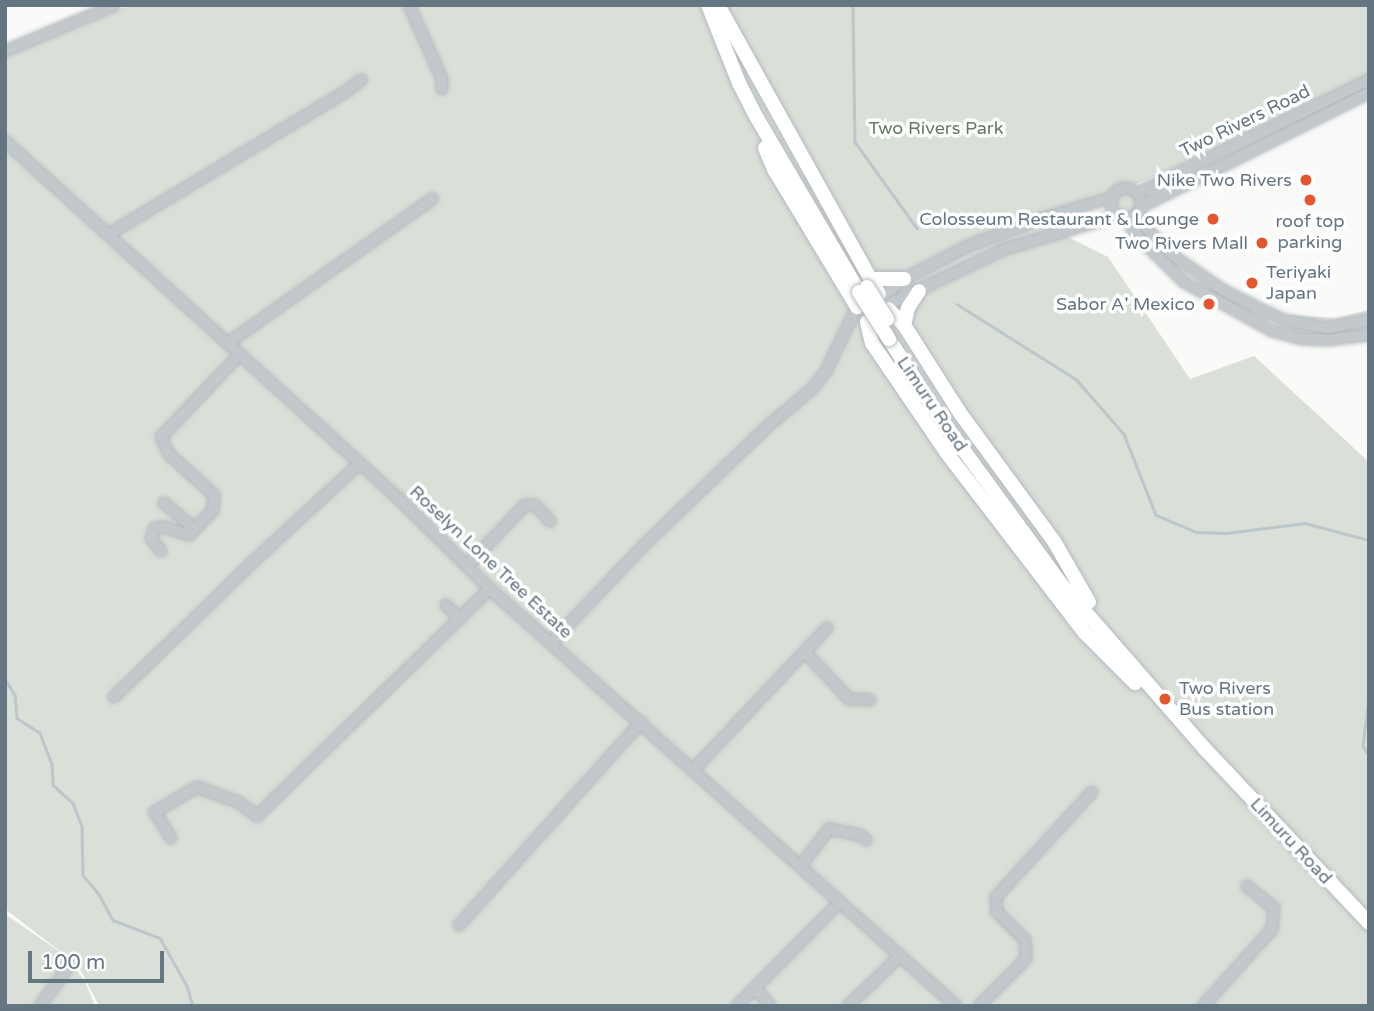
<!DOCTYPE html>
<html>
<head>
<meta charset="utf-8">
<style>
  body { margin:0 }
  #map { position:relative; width:1374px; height:1011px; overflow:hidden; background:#fafaf8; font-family:"Varela Round",sans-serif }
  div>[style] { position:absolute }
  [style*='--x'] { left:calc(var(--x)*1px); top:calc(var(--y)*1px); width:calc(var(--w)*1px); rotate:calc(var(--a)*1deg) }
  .green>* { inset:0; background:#dadfd7 }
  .stream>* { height:2.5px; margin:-1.25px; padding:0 1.25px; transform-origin:1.25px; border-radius:1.25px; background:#bbc7cb }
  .roads { filter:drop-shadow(0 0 2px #b3babf) drop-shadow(0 0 2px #b3babf) }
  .street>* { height:10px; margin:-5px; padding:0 5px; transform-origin:5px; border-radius:5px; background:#c3c8cc }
  .street>.ring { margin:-5px; padding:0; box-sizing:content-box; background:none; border:10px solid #c3c8cc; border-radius:50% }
  .secondary>* { height:14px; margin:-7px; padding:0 7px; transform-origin:7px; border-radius:7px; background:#fff }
  .bridges { filter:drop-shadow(0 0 2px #b3babf) drop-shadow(0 0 2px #b3babf) }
  .secondary-bridge>* { height:14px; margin:-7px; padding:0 7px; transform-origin:7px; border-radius:7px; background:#fff }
  .dots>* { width:19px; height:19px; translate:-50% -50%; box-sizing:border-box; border:4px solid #fff; border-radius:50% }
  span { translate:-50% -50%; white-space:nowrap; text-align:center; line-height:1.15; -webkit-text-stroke:7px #fff; paint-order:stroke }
  .street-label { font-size:18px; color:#657683 }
  .park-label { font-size:18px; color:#687a64 }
  .poi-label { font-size:18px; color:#657683 }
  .right { translate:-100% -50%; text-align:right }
  .left { translate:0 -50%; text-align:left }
  .frame { position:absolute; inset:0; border:7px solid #657683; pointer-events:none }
  .scale { position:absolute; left:28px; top:951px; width:136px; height:32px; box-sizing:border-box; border:4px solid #657683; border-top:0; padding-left:9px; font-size:21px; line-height:24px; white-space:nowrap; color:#657683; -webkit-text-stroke:5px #fff; paint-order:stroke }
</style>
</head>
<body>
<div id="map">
  <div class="green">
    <i style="clip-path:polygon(130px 5px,1369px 5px,1369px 82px,1258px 133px,1126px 188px,1135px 193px,1140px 203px,1136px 213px,1130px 217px,1122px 217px,1114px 211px,1111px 202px,1114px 193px,1038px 222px,1108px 257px,1190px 379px,1254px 356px,1369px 462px,1369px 1006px,99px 1006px,78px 965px,5px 909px,5px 56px)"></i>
    <i style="clip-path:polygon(1369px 310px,1369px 341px,1322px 345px,1289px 341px,1292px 315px,1336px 318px)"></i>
    <i style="clip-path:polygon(5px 914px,63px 954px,85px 981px,95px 1006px,5px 1006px)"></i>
  </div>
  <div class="stream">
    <i style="--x:853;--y:5;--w:137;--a:89.2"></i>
    <i style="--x:855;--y:142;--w:106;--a:54.2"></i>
    <i style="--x:957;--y:304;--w:142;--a:32.3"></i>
    <i style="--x:1077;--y:380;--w:72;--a:49"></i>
    <i style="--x:1124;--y:434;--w:87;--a:68.4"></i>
    <i style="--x:1156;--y:515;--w:43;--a:23"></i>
    <i style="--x:1196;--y:532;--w:30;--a:2"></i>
    <i style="--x:1226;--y:533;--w:80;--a:-7.2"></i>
    <i style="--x:1305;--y:523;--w:66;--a:14.9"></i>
    <i style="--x:5;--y:679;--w:19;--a:58"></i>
    <i style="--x:15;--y:695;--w:23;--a:85"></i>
    <i style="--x:17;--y:718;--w:27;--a:33"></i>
    <i style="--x:40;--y:733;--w:33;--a:69"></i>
    <i style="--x:52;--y:764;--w:21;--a:87"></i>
    <i style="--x:53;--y:785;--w:27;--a:42"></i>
    <i style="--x:73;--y:803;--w:26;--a:69"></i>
    <i style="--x:82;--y:827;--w:48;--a:88.8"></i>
    <i style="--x:83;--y:875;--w:25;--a:50"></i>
    <i style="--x:99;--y:894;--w:30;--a:62"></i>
    <i style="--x:113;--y:920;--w:50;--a:21"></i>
    <i style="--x:160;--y:938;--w:55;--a:60.6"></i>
    <i style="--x:187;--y:986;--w:21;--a:73"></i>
    <i style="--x:1369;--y:698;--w:48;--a:97.1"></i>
    <i style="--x:1363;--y:746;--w:12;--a:59"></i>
  </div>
  <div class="roads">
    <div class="street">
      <i style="--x:409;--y:5;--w:81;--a:66"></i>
      <i style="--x:442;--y:79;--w:10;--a:90"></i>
      <i style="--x:5;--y:51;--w:119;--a:-22.7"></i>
      <i style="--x:5;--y:141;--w:531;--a:42.25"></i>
      <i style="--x:398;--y:498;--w:129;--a:44.7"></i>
      <i style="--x:490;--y:589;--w:625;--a:41.82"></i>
      <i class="ring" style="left:1111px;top:188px;width:20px;height:20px"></i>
      <i style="--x:1137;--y:193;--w:258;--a:-26"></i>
      <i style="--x:1141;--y:207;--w:255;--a:-26.6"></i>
      <i style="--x:1139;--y:212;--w:19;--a:65"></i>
      <i style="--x:1147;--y:229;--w:35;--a:46"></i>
      <i style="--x:1171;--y:254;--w:63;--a:34.7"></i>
      <i style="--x:1223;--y:290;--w:35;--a:27"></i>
      <i style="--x:1254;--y:306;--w:33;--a:25"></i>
      <i style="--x:1284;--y:320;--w:45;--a:10.3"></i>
      <i style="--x:1328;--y:328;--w:42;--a:-11"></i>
      <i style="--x:1126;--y:219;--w:20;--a:57"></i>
      <i style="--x:1137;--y:236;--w:66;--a:44.4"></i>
      <i style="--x:1184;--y:282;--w:101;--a:29.1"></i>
      <i style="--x:1272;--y:331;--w:30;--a:15"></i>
      <i style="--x:1301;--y:339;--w:27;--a:2"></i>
      <i style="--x:1328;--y:340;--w:41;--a:-7"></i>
      <i style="--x:109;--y:234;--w:272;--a:-31"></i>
      <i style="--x:342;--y:94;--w:24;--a:-36"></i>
      <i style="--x:883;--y:296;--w:27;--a:-39"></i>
      <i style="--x:904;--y:279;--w:72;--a:-27.3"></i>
      <i style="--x:968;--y:246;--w:74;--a:-20.6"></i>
      <i style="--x:1037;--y:220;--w:77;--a:-16.6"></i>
      <i style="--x:887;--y:305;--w:131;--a:-25.4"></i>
      <i style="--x:1005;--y:249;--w:116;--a:-16.6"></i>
      <i style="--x:228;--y:343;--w:250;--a:-35.2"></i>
      <i style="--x:164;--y:503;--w:40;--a:40"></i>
      <i style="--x:161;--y:551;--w:16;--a:-128"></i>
      <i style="--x:151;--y:538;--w:11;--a:-68"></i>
      <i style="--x:155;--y:528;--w:9;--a:-6"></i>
      <i style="--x:164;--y:527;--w:26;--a:18"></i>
      <i style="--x:189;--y:535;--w:35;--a:-46"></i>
      <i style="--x:213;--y:510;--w:15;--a:-86"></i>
      <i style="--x:214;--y:495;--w:61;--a:-137.7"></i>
      <i style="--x:169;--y:454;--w:19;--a:-115"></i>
      <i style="--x:161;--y:437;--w:115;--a:-46.4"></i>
      <i style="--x:467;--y:566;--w:84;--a:-46.4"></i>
      <i style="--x:525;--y:505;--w:10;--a:0"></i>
      <i style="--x:535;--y:505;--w:22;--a:47"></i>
      <i style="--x:446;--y:605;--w:20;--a:45"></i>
      <i style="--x:551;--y:643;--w:135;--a:-46.5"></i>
      <i style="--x:644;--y:545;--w:172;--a:-43.8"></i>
      <i style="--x:768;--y:426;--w:57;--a:-40.1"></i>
      <i style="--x:812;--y:389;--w:23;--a:-52"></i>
      <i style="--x:826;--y:371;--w:71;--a:-64.2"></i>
      <i style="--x:805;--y:652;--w:64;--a:46.9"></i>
      <i style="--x:849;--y:699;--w:21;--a:3"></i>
      <i style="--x:114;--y:697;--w:197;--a:-44.2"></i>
      <i style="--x:255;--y:560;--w:142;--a:-42.7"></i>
      <i style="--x:694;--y:769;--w:194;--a:-46.7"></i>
      <i style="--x:171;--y:838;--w:31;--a:-122"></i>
      <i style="--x:155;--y:812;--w:49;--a:-30.8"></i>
      <i style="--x:197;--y:787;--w:44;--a:20.1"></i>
      <i style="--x:238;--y:802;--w:24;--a:36"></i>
      <i style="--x:257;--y:816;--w:325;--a:-44.3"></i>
      <i style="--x:800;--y:867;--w:48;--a:-52.7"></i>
      <i style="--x:829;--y:829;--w:32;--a:11"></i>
      <i style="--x:860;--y:835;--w:8;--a:40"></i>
      <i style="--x:459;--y:925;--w:273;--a:-48.1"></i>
      <i style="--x:755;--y:988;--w:23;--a:50"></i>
      <i style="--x:40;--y:1006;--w:49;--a:-54.1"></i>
      <i style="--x:737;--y:1006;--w:145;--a:-45.3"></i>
      <i style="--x:848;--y:1006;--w:71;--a:-43.9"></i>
      <i style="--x:979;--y:1006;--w:65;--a:-45"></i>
      <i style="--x:1025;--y:960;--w:5;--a:-79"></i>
      <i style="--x:1026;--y:955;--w:15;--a:-94"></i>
      <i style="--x:1025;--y:940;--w:40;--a:-135"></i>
      <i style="--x:997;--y:912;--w:15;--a:-94"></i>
      <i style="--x:996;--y:897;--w:142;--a:-47.6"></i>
      <i style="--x:1203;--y:1006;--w:103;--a:-48.1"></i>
      <i style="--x:1272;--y:929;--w:21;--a:-85"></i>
      <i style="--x:1274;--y:908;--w:35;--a:-141"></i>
    </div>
    <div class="secondary">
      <i style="--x:708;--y:5;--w:84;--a:68.3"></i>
      <i style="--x:739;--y:83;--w:39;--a:63"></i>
      <i style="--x:757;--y:118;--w:202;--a:59.6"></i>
      <i style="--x:718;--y:5;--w:331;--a:60.9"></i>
      <i style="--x:765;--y:148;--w:25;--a:67"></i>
      <i style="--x:775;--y:171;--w:159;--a:58.9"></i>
      <i style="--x:872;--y:279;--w:32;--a:0"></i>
      <i style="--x:888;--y:309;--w:23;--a:45"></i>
      <i style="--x:904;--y:325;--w:104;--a:57.5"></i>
      <i style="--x:960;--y:413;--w:161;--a:53.8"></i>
      <i style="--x:1055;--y:543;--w:68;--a:60"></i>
      <i style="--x:867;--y:322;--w:22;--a:77"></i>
      <i style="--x:872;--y:343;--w:132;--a:55.8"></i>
      <i style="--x:946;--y:452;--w:228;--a:52.5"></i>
      <i style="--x:1085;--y:633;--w:71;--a:45"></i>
      <i style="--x:904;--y:325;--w:17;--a:-77"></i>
      <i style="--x:908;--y:308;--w:20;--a:-57"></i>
      <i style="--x:889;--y:339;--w:90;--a:57.2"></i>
      <i style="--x:938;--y:415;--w:210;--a:53.9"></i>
      <i style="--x:1062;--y:585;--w:218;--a:48.9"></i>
      <i style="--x:1205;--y:749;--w:239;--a:46.7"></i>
    </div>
  </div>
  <div class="bridges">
    <div class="secondary-bridge">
      <i style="--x:867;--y:287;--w:38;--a:58"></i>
      <i style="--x:859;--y:292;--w:56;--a:57.4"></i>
    </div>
  </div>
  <div class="dots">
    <i style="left:1306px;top:180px;background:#e4572e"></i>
    <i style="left:1310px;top:200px;background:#e4572e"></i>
    <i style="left:1213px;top:219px;background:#e4572e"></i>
    <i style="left:1262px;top:243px;background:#e4572e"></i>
    <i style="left:1252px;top:283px;background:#e4572e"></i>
    <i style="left:1209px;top:304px;background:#e4572e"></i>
    <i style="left:1165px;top:699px;background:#e4572e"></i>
  </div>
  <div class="street-label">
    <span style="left:1245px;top:121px;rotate:-26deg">Two Rivers Road</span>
    <span style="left:932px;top:404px;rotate:56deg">Limuru Road</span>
    <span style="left:491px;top:562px;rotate:43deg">Roselyn Lone Tree Estate</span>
    <span style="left:1291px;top:841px;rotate:47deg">Limuru Road</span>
  </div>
  <div class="park-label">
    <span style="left:936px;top:128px">Two Rivers Park</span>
  </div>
  <div class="poi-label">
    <span class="right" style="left:1292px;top:180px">Nike Two Rivers</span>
    <span class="right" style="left:1199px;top:219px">Colosseum Restaurant &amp; Lounge</span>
    <span style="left:1310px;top:232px">roof top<br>parking</span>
    <span class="right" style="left:1248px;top:243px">Two Rivers Mall</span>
    <span class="left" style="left:1266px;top:283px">Teriyaki<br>Japan</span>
    <span class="right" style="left:1195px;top:304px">Sabor A' Mexico</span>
    <span class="left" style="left:1179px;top:699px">Two Rivers<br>Bus station</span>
  </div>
  <div class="frame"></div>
  <div class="scale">100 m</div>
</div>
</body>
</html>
